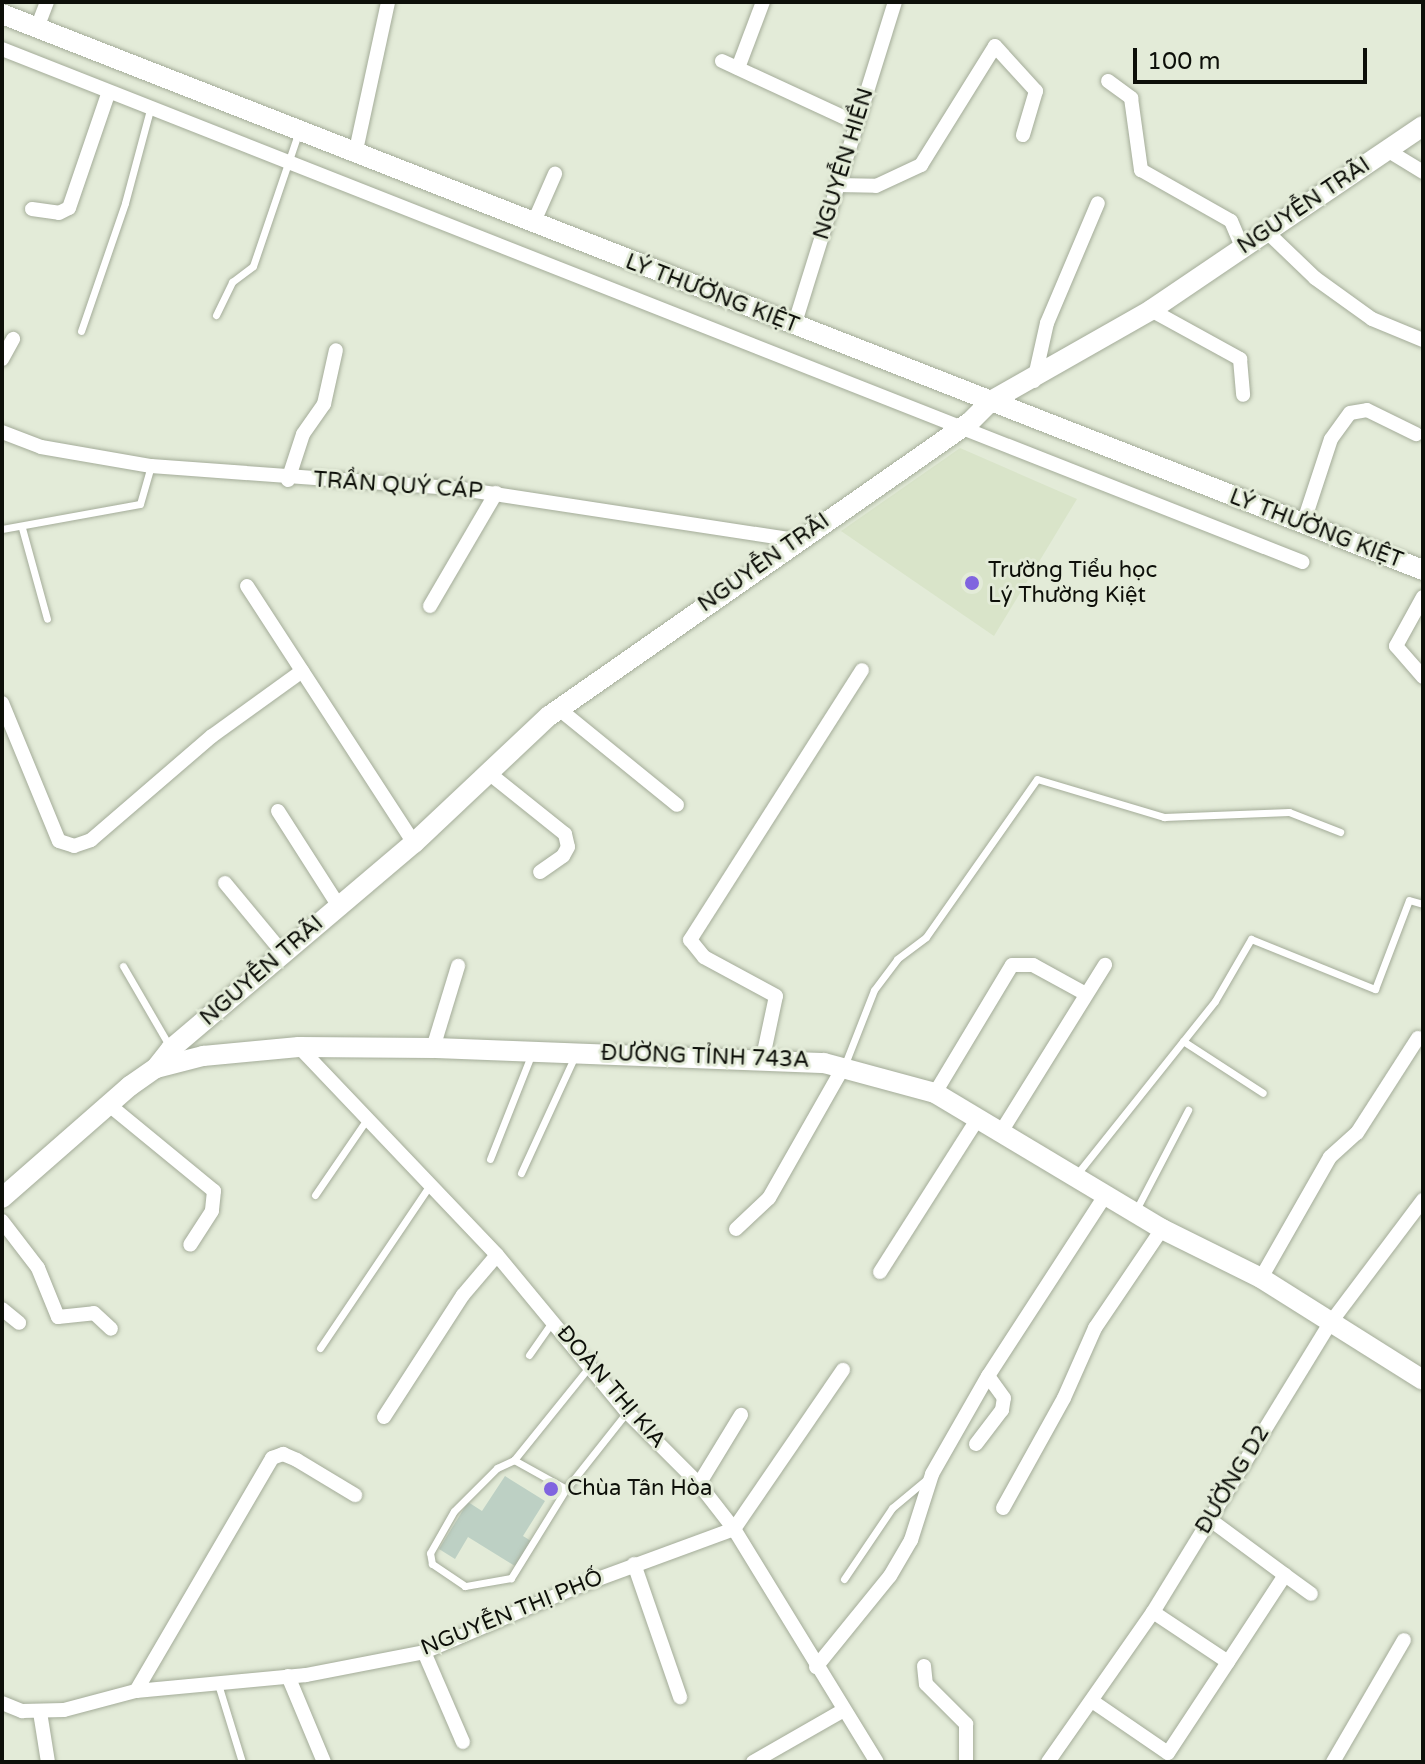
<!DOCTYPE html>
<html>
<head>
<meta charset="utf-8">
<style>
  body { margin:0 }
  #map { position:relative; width:1425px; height:1764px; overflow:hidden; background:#e3ebd8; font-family:"Varela Round",sans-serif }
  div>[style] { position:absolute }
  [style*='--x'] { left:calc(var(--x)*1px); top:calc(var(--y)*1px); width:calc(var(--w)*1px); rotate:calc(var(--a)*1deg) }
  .built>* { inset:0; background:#d9e4c9 }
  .building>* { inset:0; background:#bdd0c4 }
  .roads { filter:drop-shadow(0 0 2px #a4ac99) drop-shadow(0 0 2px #a4ac99) }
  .lane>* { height:7px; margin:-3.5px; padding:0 3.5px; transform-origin:3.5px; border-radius:3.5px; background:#fff }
  .street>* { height:14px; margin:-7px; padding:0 7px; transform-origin:7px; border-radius:7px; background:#fff }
  .secondary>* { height:20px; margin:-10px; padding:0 10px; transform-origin:10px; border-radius:10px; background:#fff }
  .dots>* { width:22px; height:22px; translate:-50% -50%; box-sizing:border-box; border:4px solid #e3ebd8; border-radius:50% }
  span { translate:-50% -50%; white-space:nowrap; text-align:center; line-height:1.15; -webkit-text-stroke:6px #e3ebd8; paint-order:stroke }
  .street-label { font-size:22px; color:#0d0f09 }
  .poi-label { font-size:22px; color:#0d0f09 }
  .left { translate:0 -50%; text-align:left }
  .frame { position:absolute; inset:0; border:4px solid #0d0f09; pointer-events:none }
  .scale { position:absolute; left:1133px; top:48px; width:234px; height:36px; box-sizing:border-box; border:4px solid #0d0f09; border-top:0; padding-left:10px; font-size:24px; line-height:28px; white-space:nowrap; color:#0d0f09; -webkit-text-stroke:6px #e3ebd8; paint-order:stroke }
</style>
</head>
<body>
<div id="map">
  <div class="built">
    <i style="clip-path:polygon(960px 448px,1077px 499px,994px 636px,841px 531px)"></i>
  </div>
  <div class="building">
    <i style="clip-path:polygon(505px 1476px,545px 1501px,523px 1536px,531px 1541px,515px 1566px,468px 1537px,455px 1559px,439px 1549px,468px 1502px,482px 1511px)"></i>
  </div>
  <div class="roads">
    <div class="lane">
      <i style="--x:216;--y:315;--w:37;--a:-64"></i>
      <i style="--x:232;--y:282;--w:26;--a:-37"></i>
      <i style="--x:253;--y:266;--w:139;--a:-71.2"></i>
      <i style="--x:81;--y:331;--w:135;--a:-71"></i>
      <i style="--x:125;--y:203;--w:96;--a:-75"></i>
      <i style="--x:22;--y:528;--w:94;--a:74.6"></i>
      <i style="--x:2;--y:529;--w:140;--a:-10.3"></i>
      <i style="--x:140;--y:504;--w:40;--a:-74"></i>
      <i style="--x:123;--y:966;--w:94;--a:59.9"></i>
      <i style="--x:1183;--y:1041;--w:95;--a:33"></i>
      <i style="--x:845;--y:1064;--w:79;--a:-68.6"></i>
      <i style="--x:874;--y:990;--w:39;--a:-53"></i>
      <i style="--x:897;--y:959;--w:36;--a:-37"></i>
      <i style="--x:926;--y:937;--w:193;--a:-54.9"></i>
      <i style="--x:1037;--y:779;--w:133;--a:16.7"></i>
      <i style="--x:1164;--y:817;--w:125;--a:-2.3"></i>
      <i style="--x:1289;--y:812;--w:55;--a:21.4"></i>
      <i style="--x:490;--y:1159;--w:114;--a:-68.4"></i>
      <i style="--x:521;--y:1173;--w:127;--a:-65.3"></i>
      <i style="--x:1077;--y:1174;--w:221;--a:-51.4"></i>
      <i style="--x:1215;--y:1001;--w:72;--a:-59.9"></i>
      <i style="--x:1251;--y:939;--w:134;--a:22"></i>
      <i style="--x:1375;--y:989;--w:95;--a:-69.1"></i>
      <i style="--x:1409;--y:900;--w:15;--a:16"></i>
      <i style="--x:315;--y:1195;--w:88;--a:-55.6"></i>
      <i style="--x:1136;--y:1210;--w:113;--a:-62.5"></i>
      <i style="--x:320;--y:1348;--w:193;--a:-56"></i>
      <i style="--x:529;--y:1355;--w:39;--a:-55"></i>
      <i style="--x:514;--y:1460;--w:119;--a:-51.1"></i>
      <i style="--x:566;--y:1489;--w:105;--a:121.7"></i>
      <i style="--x:511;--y:1578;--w:47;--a:170.1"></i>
      <i style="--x:465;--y:1586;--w:40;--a:-146"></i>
      <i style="--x:432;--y:1564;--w:11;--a:-100"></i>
      <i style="--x:430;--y:1553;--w:48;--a:-60.3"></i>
      <i style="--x:454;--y:1511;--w:61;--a:-45"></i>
      <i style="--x:497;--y:1468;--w:19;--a:-25"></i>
      <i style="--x:514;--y:1460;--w:60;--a:29.1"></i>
      <i style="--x:566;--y:1489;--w:98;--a:-51.6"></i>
      <i style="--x:844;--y:1579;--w:86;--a:-55.9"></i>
      <i style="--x:892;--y:1508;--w:47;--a:-39.8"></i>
      <i style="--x:218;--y:1684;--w:82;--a:72.9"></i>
    </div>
    <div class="street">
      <i style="--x:37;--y:28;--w:28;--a:-69"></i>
      <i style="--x:2;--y:49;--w:1398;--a:21.53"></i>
      <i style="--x:722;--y:61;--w:148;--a:24.8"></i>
      <i style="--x:738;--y:68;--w:71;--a:-69.3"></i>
      <i style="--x:1108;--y:81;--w:29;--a:36"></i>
      <i style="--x:1131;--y:98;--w:73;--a:82.1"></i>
      <i style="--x:1141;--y:170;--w:103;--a:29.5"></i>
      <i style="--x:1231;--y:221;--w:28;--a:67"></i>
      <i style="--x:1387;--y:150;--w:42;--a:31.4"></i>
      <i style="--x:355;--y:155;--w:157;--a:-77.8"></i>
      <i style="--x:837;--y:185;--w:39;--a:1"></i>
      <i style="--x:876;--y:186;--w:50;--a:-25"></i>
      <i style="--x:921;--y:165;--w:140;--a:-58.1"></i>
      <i style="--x:995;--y:46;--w:61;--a:47.7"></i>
      <i style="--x:1036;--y:91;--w:46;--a:106.5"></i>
      <i style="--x:32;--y:209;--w:27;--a:8"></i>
      <i style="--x:59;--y:213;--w:11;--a:-27"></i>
      <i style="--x:69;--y:208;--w:120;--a:-71.1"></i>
      <i style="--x:533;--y:224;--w:55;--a:-66.3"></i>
      <i style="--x:1266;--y:231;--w:68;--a:43.8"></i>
      <i style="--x:1315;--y:278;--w:70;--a:35.7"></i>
      <i style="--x:1372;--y:319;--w:55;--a:22.4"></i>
      <i style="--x:1151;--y:310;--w:102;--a:28.8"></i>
      <i style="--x:1240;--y:359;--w:36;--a:85"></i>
      <i style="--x:794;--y:326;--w:339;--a:-72.7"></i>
      <i style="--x:2;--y:359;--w:23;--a:-61"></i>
      <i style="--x:1034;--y:381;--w:59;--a:-77.4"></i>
      <i style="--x:1047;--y:323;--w:130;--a:-67"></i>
      <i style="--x:2;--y:432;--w:42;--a:21"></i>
      <i style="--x:41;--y:447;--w:112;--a:9.8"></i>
      <i style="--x:151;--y:466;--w:312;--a:4.2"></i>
      <i style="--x:462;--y:489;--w:337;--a:8.7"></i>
      <i style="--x:288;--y:480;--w:48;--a:-71.9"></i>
      <i style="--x:303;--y:434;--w:37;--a:-55"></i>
      <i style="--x:324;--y:404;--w:55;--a:-77.5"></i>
      <i style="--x:1303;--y:524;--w:89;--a:-71.8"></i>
      <i style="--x:1331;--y:439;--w:32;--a:-54"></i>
      <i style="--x:1350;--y:413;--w:17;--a:-10"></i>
      <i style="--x:1367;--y:410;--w:55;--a:26.1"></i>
      <i style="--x:247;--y:586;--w:306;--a:57"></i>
      <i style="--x:1423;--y:597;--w:56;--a:118.9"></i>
      <i style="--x:1396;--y:646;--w:41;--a:48.9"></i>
      <i style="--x:430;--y:606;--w:131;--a:-59.7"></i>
      <i style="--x:2;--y:703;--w:149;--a:67.6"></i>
      <i style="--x:59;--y:841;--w:16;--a:18"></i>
      <i style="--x:74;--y:846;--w:18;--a:-19"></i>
      <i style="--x:91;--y:840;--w:160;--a:-40.7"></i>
      <i style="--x:212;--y:736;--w:111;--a:-35.8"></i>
      <i style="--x:559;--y:709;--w:152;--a:39.1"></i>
      <i style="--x:490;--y:774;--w:96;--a:38.7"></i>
      <i style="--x:565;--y:834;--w:13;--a:77"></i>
      <i style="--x:568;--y:847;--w:10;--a:119"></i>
      <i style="--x:563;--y:856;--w:28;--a:145"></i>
      <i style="--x:278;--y:811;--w:112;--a:57.4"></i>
      <i style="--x:225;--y:883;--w:91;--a:50.4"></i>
      <i style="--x:299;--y:1047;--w:287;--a:46.4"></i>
      <i style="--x:497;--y:1255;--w:204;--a:50.4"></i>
      <i style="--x:627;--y:1412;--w:102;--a:45"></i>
      <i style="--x:699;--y:1484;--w:57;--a:52.1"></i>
      <i style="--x:734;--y:1529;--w:273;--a:58.5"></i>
      <i style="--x:433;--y:1048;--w:86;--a:-73"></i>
      <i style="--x:763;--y:1057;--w:62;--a:-78"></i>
      <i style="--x:776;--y:996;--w:82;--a:-151.6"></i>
      <i style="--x:704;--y:957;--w:22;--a:-129"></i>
      <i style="--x:690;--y:940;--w:320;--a:-57.5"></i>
      <i style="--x:935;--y:1093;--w:149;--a:-59"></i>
      <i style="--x:1012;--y:965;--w:21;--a:0"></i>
      <i style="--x:1033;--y:965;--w:60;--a:28.7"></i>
      <i style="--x:108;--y:1104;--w:137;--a:39.4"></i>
      <i style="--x:214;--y:1191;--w:20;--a:96"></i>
      <i style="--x:212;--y:1211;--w:40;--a:122.9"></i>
      <i style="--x:1001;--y:1132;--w:197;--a:-58.1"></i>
      <i style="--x:2;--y:1221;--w:59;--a:52.5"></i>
      <i style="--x:38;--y:1268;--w:53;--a:67.8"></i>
      <i style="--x:58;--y:1317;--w:36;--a:-6"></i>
      <i style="--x:94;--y:1313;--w:23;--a:43"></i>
      <i style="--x:736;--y:1229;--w:45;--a:-43.2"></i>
      <i style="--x:769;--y:1198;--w:152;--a:-60.4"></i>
      <i style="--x:880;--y:1272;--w:183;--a:-57.5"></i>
      <i style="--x:1261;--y:1278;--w:139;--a:-60.3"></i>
      <i style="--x:1330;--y:1157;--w:36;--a:-42"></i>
      <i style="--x:1357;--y:1133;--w:113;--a:-57.3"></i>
      <i style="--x:2;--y:1309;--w:22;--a:39"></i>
      <i style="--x:384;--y:1417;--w:145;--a:-57.1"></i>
      <i style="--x:463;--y:1295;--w:52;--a:-49.6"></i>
      <i style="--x:976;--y:1444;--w:43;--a:-52.6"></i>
      <i style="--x:1002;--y:1410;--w:12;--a:-81"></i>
      <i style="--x:1004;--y:1398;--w:27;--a:-126"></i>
      <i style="--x:988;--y:1376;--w:218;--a:-57"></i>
      <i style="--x:699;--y:1484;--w:81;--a:-58.7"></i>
      <i style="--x:1003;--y:1508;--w:126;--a:-61"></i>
      <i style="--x:1064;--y:1398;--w:77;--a:-66.1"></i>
      <i style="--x:1095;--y:1328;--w:120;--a:-55.9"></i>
      <i style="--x:634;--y:1564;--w:141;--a:70.9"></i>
      <i style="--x:1285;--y:1575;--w:32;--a:36"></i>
      <i style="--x:1153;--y:1612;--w:90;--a:33.7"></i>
      <i style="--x:1228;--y:1662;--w:104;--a:-56.8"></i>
      <i style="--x:1285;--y:1575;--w:94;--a:-143.6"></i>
      <i style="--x:424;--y:1652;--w:98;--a:66.6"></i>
      <i style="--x:924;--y:1666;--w:18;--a:84"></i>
      <i style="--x:926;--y:1684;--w:57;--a:45"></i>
      <i style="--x:966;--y:1724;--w:38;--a:90"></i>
      <i style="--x:816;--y:1667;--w:117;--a:-50.9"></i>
      <i style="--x:890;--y:1576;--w:42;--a:-59.7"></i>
      <i style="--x:911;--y:1540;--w:69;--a:-72.3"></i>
      <i style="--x:932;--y:1474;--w:113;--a:-60.3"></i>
      <i style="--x:288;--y:1676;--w:93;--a:67.3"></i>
      <i style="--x:136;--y:1691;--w:270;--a:-59.7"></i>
      <i style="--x:272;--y:1458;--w:12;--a:-20"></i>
      <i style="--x:283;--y:1454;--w:15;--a:23"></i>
      <i style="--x:297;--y:1460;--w:68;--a:31.1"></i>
      <i style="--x:1092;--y:1701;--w:92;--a:34.4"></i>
      <i style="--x:1168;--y:1753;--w:109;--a:-56.6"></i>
      <i style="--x:2;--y:1703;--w:22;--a:22"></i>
      <i style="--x:22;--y:1711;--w:42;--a:-1.4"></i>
      <i style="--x:64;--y:1710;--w:74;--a:-14.8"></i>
      <i style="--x:136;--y:1691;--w:171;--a:-5.4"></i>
      <i style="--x:306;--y:1675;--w:120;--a:-11"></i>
      <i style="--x:424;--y:1652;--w:168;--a:-23.1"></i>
      <i style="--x:579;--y:1586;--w:165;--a:-20.2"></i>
      <i style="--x:734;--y:1529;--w:193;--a:-55.6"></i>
      <i style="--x:40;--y:1712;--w:51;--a:80.9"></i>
      <i style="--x:753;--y:1762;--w:103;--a:-29.8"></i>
      <i style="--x:1048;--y:1762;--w:183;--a:-55"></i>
      <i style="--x:1153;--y:1612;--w:340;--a:-58.5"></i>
      <i style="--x:1331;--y:1322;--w:153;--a:-53"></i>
      <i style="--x:1333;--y:1762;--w:141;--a:-59.8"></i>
    </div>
    <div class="secondary">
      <i style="--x:2;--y:14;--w:1526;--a:21.37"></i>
      <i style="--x:156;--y:1068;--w:24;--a:-52"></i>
      <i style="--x:171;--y:1049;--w:319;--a:-40.3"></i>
      <i style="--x:414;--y:843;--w:185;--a:-43.3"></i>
      <i style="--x:549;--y:716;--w:513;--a:-34.93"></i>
      <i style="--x:970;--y:422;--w:30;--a:-45"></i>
      <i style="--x:991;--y:401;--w:184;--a:-29.6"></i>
      <i style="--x:1151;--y:310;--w:328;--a:-34.1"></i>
      <i style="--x:2;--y:1198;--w:170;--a:-41.2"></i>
      <i style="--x:130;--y:1086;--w:32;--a:-35"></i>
      <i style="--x:156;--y:1068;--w:49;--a:-14.3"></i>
      <i style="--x:203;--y:1056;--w:96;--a:-5.4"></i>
      <i style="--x:299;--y:1047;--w:134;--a:0.4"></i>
      <i style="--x:433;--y:1048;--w:391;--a:2.2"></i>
      <i style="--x:824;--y:1063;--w:115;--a:15.1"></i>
      <i style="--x:935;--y:1093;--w:265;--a:30.9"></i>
      <i style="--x:1162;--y:1229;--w:110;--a:26.3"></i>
      <i style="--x:1261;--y:1278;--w:191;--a:32.2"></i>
    </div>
  </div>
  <div class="dots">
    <i style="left:972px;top:583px;background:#8064df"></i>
    <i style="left:551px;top:1489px;background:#8064df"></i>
  </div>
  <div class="street-label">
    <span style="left:844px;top:164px;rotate:-73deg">NGUYỄN HIỀN</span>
    <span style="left:1304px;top:206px;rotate:-34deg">NGUYỄN TRÃI</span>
    <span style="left:712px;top:294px;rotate:21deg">LÝ THƯỜNG KIỆT</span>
    <span style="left:398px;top:486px;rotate:4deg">TRẦN QUÝ CÁP</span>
    <span style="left:1316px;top:529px;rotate:21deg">LÝ THƯỜNG KIỆT</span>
    <span style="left:764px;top:563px;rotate:-35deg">NGUYỄN TRÃI</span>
    <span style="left:262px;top:971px;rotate:-41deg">NGUYỄN TRÃI</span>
    <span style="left:705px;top:1057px;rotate:2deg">ĐƯỜNG TỈNH 743A</span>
    <span style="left:611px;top:1387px;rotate:49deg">ĐOÀN THỊ KIA</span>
    <span style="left:1233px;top:1480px;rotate:-59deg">ĐƯỜNG D2</span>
    <span style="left:512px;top:1613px;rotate:-22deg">NGUYỄN THỊ PHỐ</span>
  </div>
  <div class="poi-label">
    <span class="left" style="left:988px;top:583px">Trường Tiểu học<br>Lý Thường Kiệt</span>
    <span class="left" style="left:567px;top:1489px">Chùa Tân Hòa</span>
  </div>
  <div class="frame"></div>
  <div class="scale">100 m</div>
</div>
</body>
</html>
